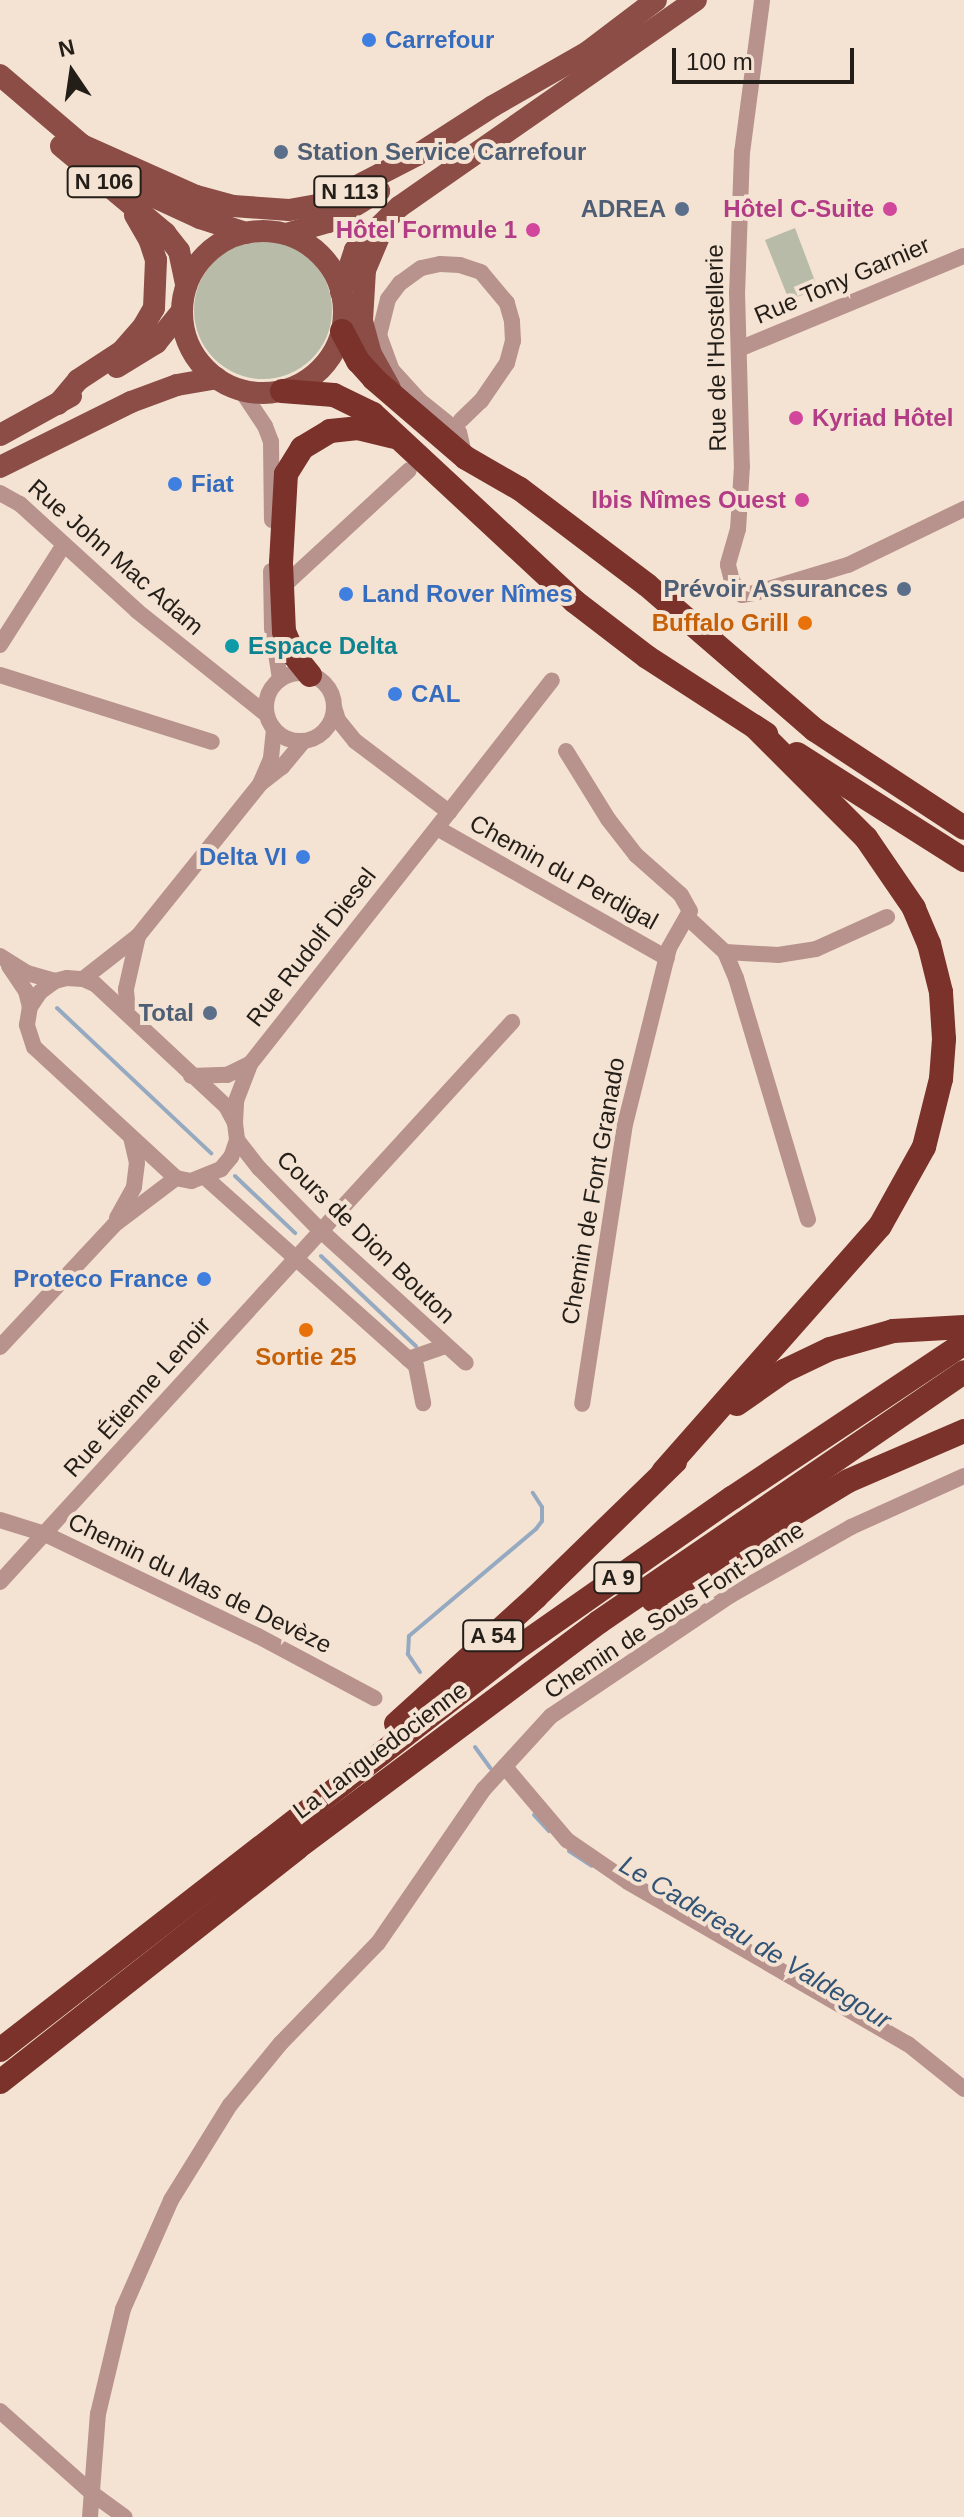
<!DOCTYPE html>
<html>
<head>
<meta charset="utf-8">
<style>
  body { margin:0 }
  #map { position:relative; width:964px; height:2517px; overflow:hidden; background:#f4e3d3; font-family:Helvetica,sans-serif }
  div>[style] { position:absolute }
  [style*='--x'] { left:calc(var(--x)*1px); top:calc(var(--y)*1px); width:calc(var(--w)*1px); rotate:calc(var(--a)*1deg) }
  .green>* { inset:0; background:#b9bba9 }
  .round { border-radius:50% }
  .stream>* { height:4px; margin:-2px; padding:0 2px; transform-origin:2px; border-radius:2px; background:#95aac1 }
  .minor>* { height:16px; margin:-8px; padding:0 8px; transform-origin:8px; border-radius:8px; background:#b8938d }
  .minor>.ring { margin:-8px; padding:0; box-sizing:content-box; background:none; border:16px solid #b8938d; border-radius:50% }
  .major>* { height:22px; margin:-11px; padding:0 11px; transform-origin:11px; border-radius:11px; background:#8b4d45 }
  .major>.ring { margin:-11px; padding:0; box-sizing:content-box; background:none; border:22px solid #8b4d45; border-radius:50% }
  .highway>* { height:24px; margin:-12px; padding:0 12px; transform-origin:12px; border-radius:12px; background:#7a322b }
  .dots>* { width:22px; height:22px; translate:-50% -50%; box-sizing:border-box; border:4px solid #f4e3d3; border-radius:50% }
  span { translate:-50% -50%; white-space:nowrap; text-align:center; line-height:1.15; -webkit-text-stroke:8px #f4e3d3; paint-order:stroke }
  .shield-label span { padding:2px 6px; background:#f4e3d3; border:2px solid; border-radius:6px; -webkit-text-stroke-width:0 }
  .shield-label { font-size:22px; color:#241e18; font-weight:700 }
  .shop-label { font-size:24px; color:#366cbe; font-weight:700 }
  .left { translate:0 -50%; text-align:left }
  .right { translate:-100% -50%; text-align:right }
  .service-label { font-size:24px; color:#4e5e75; font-weight:700 }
  .hotel-label { font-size:24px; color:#b23c85; font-weight:700 }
  .street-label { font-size:24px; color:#241e18 }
  .food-label { font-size:24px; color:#c56008; font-weight:700 }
  .culture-label { font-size:24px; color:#0d838f; font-weight:700 }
  .water-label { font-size:26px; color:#315376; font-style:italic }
  .north { position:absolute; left:32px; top:32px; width:80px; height:80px; -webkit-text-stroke:6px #f4e3d3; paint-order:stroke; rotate:347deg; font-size:22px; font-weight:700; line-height:32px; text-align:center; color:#241e18 }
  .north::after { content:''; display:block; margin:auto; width:28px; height:36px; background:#241e18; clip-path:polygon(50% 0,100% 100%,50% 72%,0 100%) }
  .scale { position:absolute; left:672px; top:48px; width:182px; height:36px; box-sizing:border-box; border:4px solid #241e18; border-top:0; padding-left:10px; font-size:24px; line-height:28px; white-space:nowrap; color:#241e18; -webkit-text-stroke:6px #f4e3d3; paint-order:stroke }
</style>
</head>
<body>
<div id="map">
  <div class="green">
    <i style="clip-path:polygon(795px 228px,818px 289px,789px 300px,765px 240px)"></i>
    <i class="round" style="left:194px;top:241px;width:138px;height:138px"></i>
  </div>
  <div class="stream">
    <i style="--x:57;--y:1008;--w:212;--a:43.3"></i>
    <i style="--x:235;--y:1176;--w:83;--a:43.5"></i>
    <i style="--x:321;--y:1256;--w:131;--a:43.5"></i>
    <i style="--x:420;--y:1672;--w:22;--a:-124"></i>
    <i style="--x:408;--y:1654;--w:18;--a:-87"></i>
    <i style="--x:409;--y:1636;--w:166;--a:-40.1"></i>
    <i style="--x:536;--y:1529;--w:10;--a:-53"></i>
    <i style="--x:542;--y:1521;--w:14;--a:-90"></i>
    <i style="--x:542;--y:1507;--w:17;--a:-123"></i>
    <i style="--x:475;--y:1747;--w:26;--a:54"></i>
    <i style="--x:534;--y:1815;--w:22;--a:47"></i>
    <i style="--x:569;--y:1851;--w:27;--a:33"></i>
  </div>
  <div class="minor">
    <i style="--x:762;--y:1;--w:152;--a:97.5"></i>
    <i style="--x:742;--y:152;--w:140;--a:92"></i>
    <i style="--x:737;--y:292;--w:174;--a:88.4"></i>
    <i style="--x:742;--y:466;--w:63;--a:93.6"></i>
    <i style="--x:738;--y:529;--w:37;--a:106"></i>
    <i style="--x:728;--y:565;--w:16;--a:76"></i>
    <i style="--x:732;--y:581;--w:17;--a:54"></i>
    <i style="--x:742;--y:595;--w:13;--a:-9"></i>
    <i style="--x:755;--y:593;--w:97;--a:-16.8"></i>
    <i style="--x:848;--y:565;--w:129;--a:-25.8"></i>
    <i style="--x:739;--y:349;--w:243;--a:-22.5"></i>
    <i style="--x:241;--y:390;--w:43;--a:56.3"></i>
    <i style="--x:265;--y:426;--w:17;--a:69"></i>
    <i style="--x:271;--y:442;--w:78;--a:89.3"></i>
    <i style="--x:461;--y:420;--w:28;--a:-44"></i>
    <i style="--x:481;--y:401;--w:46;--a:-55.6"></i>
    <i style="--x:507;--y:363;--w:23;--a:-75"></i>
    <i style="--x:513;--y:341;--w:20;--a:-93"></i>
    <i style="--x:512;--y:321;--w:19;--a:-106"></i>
    <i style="--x:507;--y:303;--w:40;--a:-130"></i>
    <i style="--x:481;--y:272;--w:22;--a:-162"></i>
    <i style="--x:460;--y:265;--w:20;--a:-177"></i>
    <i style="--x:440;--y:264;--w:19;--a:168"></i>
    <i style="--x:421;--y:268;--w:26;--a:144"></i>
    <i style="--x:400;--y:283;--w:20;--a:127"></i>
    <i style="--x:388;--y:299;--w:37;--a:104"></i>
    <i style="--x:379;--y:335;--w:37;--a:70"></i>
    <i style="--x:392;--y:370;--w:40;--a:48"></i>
    <i style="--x:419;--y:400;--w:51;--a:38.7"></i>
    <i style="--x:459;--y:432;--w:26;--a:77"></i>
    <i style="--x:0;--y:493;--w:23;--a:29"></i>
    <i style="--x:20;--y:504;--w:159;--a:42.4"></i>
    <i style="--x:137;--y:611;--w:165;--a:38.6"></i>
    <i style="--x:271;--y:571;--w:57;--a:89"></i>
    <i style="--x:272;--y:628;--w:52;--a:81.1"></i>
    <i style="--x:278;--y:591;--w:178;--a:-42.7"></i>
    <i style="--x:0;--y:645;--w:117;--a:-57.5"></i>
    <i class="ring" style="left:266px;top:673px;width:52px;height:52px"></i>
    <i style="--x:0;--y:675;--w:222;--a:17.5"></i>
    <i style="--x:334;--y:707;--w:14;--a:73"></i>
    <i style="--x:338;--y:720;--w:27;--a:51"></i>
    <i style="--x:355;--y:741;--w:118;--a:37.1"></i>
    <i style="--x:449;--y:812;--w:167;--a:-52"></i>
    <i style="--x:566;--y:751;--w:80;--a:58.3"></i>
    <i style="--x:608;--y:819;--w:46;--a:52.1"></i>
    <i style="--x:636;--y:855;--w:60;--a:41.6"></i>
    <i style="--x:681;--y:895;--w:18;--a:61"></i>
    <i style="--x:690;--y:911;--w:43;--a:119.6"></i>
    <i style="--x:669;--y:948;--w:181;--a:104"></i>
    <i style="--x:625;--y:1124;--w:283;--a:98.7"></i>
    <i style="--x:261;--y:782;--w:26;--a:-67"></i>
    <i style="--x:271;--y:758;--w:28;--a:-84"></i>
    <i style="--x:437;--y:828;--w:264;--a:29.5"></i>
    <i style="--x:688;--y:918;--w:50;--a:42.6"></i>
    <i style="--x:725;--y:952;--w:28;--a:67"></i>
    <i style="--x:736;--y:978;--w:252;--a:73.4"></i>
    <i style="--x:725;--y:952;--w:53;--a:3.2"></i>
    <i style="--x:778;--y:955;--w:38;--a:-9"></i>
    <i style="--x:816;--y:949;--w:78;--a:-24.3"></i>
    <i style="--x:0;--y:956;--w:32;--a:32"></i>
    <i style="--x:27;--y:973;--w:29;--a:16"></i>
    <i style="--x:9;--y:966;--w:30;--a:56"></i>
    <i style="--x:26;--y:991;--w:16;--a:76"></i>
    <i style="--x:67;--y:978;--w:16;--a:4"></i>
    <i style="--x:83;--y:979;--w:13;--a:23"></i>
    <i style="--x:95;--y:984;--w:179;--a:43"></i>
    <i style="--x:226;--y:1106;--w:19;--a:62"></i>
    <i style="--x:235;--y:1123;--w:17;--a:83"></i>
    <i style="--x:237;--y:1140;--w:18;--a:109"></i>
    <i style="--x:231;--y:1157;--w:16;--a:130"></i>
    <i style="--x:221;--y:1169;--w:32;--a:158"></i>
    <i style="--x:191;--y:1181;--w:15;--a:-169"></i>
    <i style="--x:176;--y:1178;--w:193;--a:-137.3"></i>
    <i style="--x:34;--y:1047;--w:23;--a:-108"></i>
    <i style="--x:27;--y:1025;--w:18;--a:-81"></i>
    <i style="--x:30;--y:1007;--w:18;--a:-56"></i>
    <i style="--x:40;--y:992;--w:19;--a:-36"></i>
    <i style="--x:55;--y:981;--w:12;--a:-14"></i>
    <i style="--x:83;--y:979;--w:70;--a:-38"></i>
    <i style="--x:138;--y:936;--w:195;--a:-51.2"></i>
    <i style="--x:260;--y:784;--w:28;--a:-38"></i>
    <i style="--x:282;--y:767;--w:33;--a:-50"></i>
    <i style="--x:128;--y:1013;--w:24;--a:-95"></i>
    <i style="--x:126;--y:989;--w:54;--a:-77.2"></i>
    <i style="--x:191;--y:1076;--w:36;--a:-2"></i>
    <i style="--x:227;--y:1075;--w:25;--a:-26"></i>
    <i style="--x:235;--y:1123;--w:22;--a:-87"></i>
    <i style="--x:236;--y:1101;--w:40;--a:-69"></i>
    <i style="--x:250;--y:1064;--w:321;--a:-51.7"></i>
    <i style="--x:237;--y:1140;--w:36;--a:52"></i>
    <i style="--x:259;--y:1168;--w:87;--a:45.5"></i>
    <i style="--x:320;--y:1230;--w:197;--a:42.3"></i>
    <i style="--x:206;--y:1178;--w:282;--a:41.8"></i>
    <i style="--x:416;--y:1366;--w:38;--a:79"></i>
    <i style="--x:117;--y:1218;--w:35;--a:-61"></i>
    <i style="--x:134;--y:1187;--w:24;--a:-83"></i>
    <i style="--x:137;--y:1163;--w:26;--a:-103"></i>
    <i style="--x:0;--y:1347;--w:167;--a:-46.9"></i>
    <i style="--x:114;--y:1225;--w:78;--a:-37.2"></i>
    <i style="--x:408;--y:1359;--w:39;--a:-19"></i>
    <i style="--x:0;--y:1520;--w:47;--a:17.3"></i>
    <i style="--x:45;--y:1534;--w:236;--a:25.6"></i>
    <i style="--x:258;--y:1636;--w:132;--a:28.1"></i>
    <i style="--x:0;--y:1582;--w:759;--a:-47.56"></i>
    <i style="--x:505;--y:1767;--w:96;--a:49.7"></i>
    <i style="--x:567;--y:1840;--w:74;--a:34.5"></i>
    <i style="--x:628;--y:1882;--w:323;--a:30.1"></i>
    <i style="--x:908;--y:2044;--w:72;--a:38.8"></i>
    <i style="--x:0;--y:2411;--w:125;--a:41.7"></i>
    <i style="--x:93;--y:2494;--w:39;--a:36"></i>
    <i style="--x:90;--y:2517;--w:103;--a:-85.6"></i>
    <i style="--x:98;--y:2414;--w:108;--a:-76.6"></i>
    <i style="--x:123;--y:2309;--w:119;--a:-66.2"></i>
    <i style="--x:171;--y:2200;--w:112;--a:-58.2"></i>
    <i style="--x:230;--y:2105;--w:80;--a:-50.6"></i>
    <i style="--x:281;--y:2043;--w:139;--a:-45.9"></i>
    <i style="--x:378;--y:1943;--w:187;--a:-55.5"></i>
    <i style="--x:484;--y:1789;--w:99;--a:-47.5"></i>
    <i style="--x:551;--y:1716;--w:217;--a:-33.9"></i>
    <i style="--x:731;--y:1595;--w:138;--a:-29.5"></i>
    <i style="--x:851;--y:1527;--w:124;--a:-24.3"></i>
  </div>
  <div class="major">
    <i style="--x:581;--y:57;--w:94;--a:-37.2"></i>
    <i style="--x:0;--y:75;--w:108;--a:40.5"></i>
    <i style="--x:82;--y:145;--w:84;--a:36.3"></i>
    <i style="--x:150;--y:195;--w:55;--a:24.7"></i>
    <i style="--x:200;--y:218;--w:48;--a:18.1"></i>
    <i style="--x:82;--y:145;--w:125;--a:24.1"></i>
    <i style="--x:196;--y:196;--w:38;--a:15"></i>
    <i style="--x:233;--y:206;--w:56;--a:4.1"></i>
    <i style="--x:289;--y:210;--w:34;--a:-10"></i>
    <i style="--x:322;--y:204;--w:107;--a:-27.3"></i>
    <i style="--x:417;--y:155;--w:90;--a:-32.8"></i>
    <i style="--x:493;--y:106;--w:115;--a:-29.7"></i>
    <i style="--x:61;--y:146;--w:136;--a:39.9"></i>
    <i style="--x:165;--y:233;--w:23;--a:52"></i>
    <i style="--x:179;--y:251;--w:35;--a:78"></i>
    <i class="ring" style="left:182px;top:231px;width:140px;height:140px"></i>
    <i style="--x:381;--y:232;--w:41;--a:112.8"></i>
    <i style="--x:365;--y:270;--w:51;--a:93.4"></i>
    <i style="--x:362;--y:321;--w:34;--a:75"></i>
    <i style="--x:371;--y:354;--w:39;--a:61"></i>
    <i style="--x:286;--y:234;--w:44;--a:-15.9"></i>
    <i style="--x:328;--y:222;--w:60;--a:-31.3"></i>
    <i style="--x:341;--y:292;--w:44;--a:-71.6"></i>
    <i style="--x:355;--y:250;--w:62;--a:-44.3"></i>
    <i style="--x:399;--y:207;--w:362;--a:-34.9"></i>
    <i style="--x:117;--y:367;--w:46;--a:-31.6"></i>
    <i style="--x:156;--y:343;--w:41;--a:-50.9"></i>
    <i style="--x:58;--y:404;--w:31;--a:-50"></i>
    <i style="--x:78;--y:380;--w:53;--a:-33.4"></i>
    <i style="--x:122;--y:351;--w:32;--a:-49"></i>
    <i style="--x:143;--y:327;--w:22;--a:-60"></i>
    <i style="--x:154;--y:308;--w:48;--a:-87.6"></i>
    <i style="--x:156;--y:260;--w:20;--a:-108"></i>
    <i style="--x:150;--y:241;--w:30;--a:-120"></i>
    <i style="--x:0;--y:435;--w:81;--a:-28.8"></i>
    <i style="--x:0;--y:467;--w:146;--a:-26.4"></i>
    <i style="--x:131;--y:402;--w:49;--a:-20.3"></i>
    <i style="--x:177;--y:385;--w:40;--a:-10"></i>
  </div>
  <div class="highway">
    <i style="--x:342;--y:331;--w:34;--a:62"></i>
    <i style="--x:358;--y:361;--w:24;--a:48"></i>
    <i style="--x:374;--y:379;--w:121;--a:40.7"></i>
    <i style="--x:466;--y:458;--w:62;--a:29.9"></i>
    <i style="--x:520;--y:489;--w:159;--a:37.1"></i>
    <i style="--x:647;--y:585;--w:222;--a:40.8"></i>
    <i style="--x:815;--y:730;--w:178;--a:33.3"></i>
    <i style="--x:282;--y:391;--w:52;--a:4.4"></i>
    <i style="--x:334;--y:395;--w:43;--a:26"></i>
    <i style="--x:373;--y:414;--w:275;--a:42.9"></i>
    <i style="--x:574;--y:601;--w:92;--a:37.5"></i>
    <i style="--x:647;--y:657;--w:142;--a:32.9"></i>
    <i style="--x:310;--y:675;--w:26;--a:-129"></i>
    <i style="--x:294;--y:655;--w:25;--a:-113"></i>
    <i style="--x:284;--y:632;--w:69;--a:-92.5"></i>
    <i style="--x:281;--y:563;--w:89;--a:-86.8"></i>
    <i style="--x:286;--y:474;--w:31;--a:-58"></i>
    <i style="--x:302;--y:448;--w:33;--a:-31"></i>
    <i style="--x:330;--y:431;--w:28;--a:-6"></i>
    <i style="--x:358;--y:428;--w:36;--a:14"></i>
    <i style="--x:797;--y:754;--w:198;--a:32.4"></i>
    <i style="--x:737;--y:1404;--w:57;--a:-35.1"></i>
    <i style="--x:784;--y:1371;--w:51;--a:-25.6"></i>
    <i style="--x:830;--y:1349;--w:66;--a:-15.9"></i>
    <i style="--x:893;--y:1331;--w:71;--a:-3.2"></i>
    <i style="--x:663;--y:1472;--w:328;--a:-48.6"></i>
    <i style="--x:880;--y:1226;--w:90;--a:-60.9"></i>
    <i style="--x:924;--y:1147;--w:70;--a:-76"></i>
    <i style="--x:941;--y:1079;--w:40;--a:-85.7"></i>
    <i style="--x:944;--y:1039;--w:47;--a:-93.7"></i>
    <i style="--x:941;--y:992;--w:49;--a:-104"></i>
    <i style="--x:929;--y:944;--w:39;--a:-113"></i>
    <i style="--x:914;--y:908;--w:85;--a:-124.4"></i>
    <i style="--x:866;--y:838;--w:158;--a:-135"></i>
    <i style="--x:653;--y:1600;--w:228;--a:-31.4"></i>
    <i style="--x:848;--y:1481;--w:126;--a:-23.3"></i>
    <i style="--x:396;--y:1724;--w:189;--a:-42.2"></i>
    <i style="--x:536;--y:1597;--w:194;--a:-44.2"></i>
    <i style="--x:0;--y:2050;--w:653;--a:-37.85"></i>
    <i style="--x:516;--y:1649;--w:264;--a:-35"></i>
    <i style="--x:732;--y:1498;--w:279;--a:-33.7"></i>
    <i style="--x:0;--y:2082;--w:378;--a:-38.2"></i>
    <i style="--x:297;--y:1848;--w:377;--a:-36.8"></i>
    <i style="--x:599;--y:1622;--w:442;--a:-34.4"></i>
  </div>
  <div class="dots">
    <i style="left:369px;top:40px;background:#3f7fe0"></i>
    <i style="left:281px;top:152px;background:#5c6f8a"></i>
    <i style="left:682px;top:209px;background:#5c6f8a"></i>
    <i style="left:890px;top:209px;background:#d1479c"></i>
    <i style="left:533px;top:230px;background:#d1479c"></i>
    <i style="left:796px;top:418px;background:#d1479c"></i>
    <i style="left:175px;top:484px;background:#3f7fe0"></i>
    <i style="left:802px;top:500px;background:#d1479c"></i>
    <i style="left:904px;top:589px;background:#5c6f8a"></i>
    <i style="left:346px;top:594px;background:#3f7fe0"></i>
    <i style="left:805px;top:623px;background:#e8710a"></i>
    <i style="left:232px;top:646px;background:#0f9aa8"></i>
    <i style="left:395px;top:694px;background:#3f7fe0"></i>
    <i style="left:303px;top:857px;background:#3f7fe0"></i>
    <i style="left:210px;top:1013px;background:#5c6f8a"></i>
    <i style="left:204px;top:1279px;background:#3f7fe0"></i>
    <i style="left:306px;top:1330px;background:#e8710a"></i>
  </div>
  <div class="shield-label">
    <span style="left:104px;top:182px">N 106</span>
    <span style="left:350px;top:192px">N 113</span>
    <span style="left:618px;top:1578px">A 9</span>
    <span style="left:493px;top:1636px">A 54</span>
  </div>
  <div class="shop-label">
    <span class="left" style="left:385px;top:40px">Carrefour</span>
    <span class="left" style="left:191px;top:484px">Fiat</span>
    <span class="left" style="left:362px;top:594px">Land Rover Nîmes</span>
    <span class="left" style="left:411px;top:694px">CAL</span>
    <span class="right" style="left:287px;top:857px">Delta VI</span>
    <span class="right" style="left:188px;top:1279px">Proteco France</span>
  </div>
  <div class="service-label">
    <span class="left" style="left:297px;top:152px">Station Service Carrefour</span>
    <span class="right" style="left:666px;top:209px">ADREA</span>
    <span class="right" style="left:888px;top:589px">Prévoir Assurances</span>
    <span class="right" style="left:194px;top:1013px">Total</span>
  </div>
  <div class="hotel-label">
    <span class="right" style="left:874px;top:209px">Hôtel C-Suite</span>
    <span class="right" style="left:517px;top:230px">Hôtel Formule 1</span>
    <span class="left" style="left:812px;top:418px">Kyriad Hôtel</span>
    <span class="right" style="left:786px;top:500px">Ibis Nîmes Ouest</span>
  </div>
  <div class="street-label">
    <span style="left:842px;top:280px;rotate:-23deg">Rue Tony Garnier</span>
    <span style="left:716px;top:348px;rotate:-91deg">Rue de l'Hostellerie</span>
    <span style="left:116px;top:557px;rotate:41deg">Rue John Mac Adam</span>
    <span style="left:564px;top:872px;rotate:29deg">Chemin du Perdigal</span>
    <span style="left:311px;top:947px;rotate:-52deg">Rue Rudolf Diesel</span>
    <span style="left:593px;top:1191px;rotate:-80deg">Chemin de Font Granado</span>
    <span style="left:366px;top:1237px;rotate:44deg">Cours de Dion Bouton</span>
    <span style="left:137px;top:1397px;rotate:-48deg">Rue Étienne Lenoir</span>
    <span style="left:200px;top:1583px;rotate:26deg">Chemin du Mas de Devèze</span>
    <span style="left:674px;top:1610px;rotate:-33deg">Chemin de Sous Font-Dame</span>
    <span style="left:380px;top:1750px;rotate:-37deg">La Languedocienne</span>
  </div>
  <div class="food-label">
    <span class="right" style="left:789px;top:623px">Buffalo Grill</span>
    <span style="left:306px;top:1357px">Sortie 25</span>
  </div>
  <div class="culture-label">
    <span class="left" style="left:248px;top:646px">Espace Delta</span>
  </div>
  <div class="water-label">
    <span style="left:755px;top:1943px;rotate:31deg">Le Cadereau de Valdegour</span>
  </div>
  <div class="north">N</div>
  <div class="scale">100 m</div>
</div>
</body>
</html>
